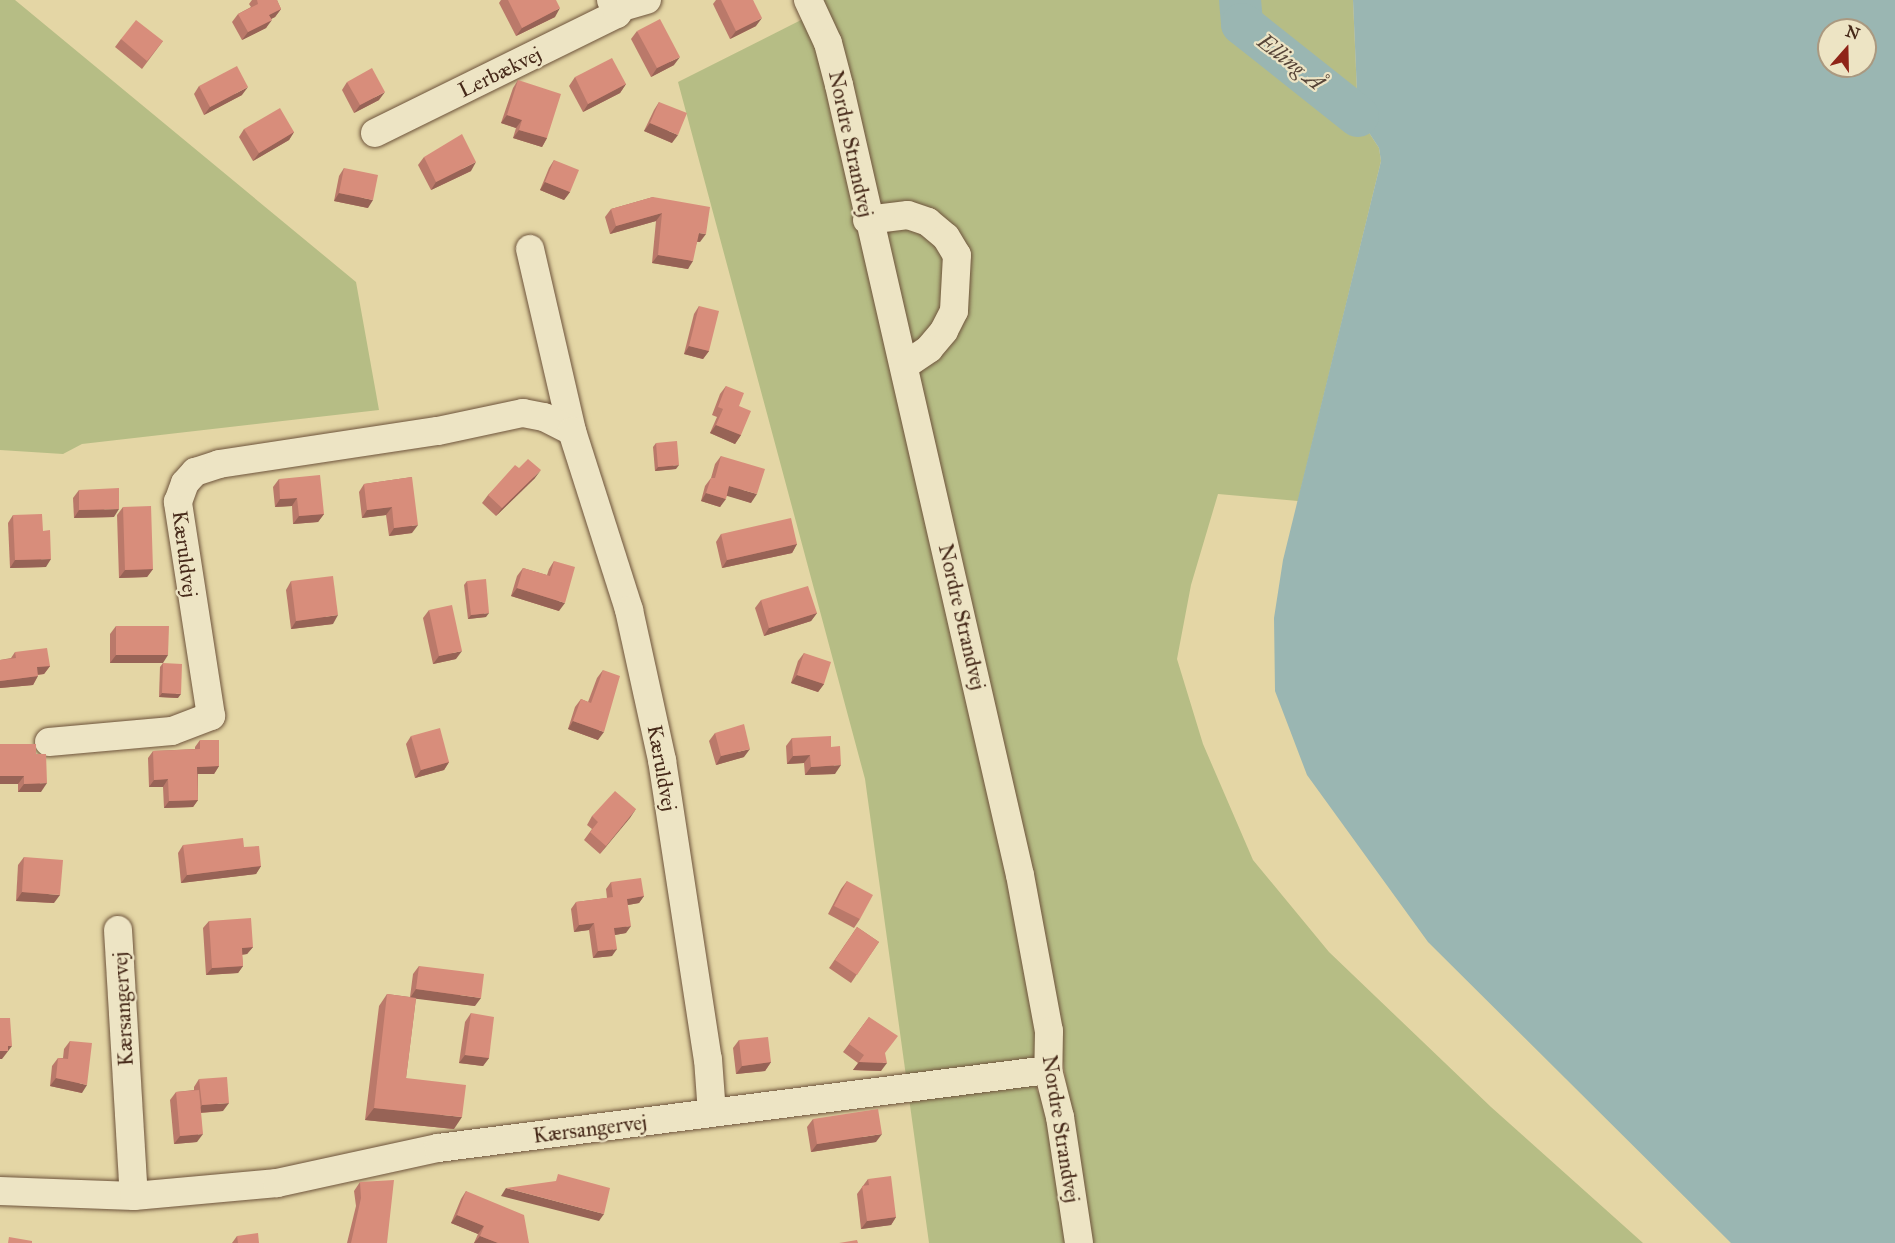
<!DOCTYPE html>
<html>
<head>
<meta charset="utf-8">
<style>
  body { margin:0 }
  #map { position:relative; width:1895px; height:1243px; overflow:hidden; background:#e4d6a5; font-family:"IM FELL Great Primer",serif }
  div>[style] { position:absolute }
  [style*='--x'] { left:calc(var(--x)*1px); top:calc(var(--y)*1px); width:calc(var(--w)*1px); rotate:calc(var(--a)*1deg) }
  .green>* { inset:0; background:#b6bd85 }
  .water>* { inset:0; background:#9ab6b2 }
  .river>* { height:42px; margin:-21px; padding:0 21px; transform-origin:21px; border-radius:21px; background:#9ab6b2 }
  .roads { filter:drop-shadow(0 0 2px #6e543c) drop-shadow(0 0 2px #6e543c) }
  .minor>* { height:28px; margin:-14px; padding:0 14px; transform-origin:14px; border-radius:14px; background:#ede4c4 }
  .wall>* { inset:0; background:#ba796a }
  .shaded-wall>* { inset:0; background:#976356 }
  .building>* { inset:0; background:#d88d7b }
  span { translate:-50% -50%; white-space:nowrap; text-align:center; line-height:1.15; -webkit-text-stroke:4.5px #ede4c4; paint-order:stroke }
  .street-label { font-size:21px; color:#462919 }
  .water-label { font-size:22px; color:#574538; font-style:italic }
  .north { position:absolute; left:1817px; top:18px; width:60px; height:60px; box-sizing:border-box; background:#ede4c4; border:2px solid #aa9980; border-radius:50%; rotate:20deg; font-size:16px; font-weight:700; line-height:24px; text-align:center; color:#462919 }
  .north::after { content:''; display:block; margin:auto; width:21px; height:27px; background:#8f2418; clip-path:polygon(50% 0,100% 100%,50% 72%,0 100%) }
</style>
</head>
<body>
<div id="map">
  <div class="green">
    <i style="clip-path:polygon(0 0,15px 0,356px 282px,379px 410px,82px 444px,63px 454px,0 450px)"></i>
    <i style="clip-path:polygon(820px 0,1353px 0,1358px 116px,1379px 148px,1381px 161px,1298px 501px,1218px 494px,1191px 585px,1177px 659px,1203px 744px,1253px 860px,1329px 952px,1491px 1107px,1643px 1243px,1089px 1243px,1062px 1054px)"></i>
    <i style="clip-path:polygon(803px 19px,819px 49px,830px 111px,1012px 875px,1043px 1047px,1033px 1061px,1037px 1091px,1049px 1102px,1070px 1243px,929px 1243px,865px 779px,678px 82px)"></i>
  </div>
  <div class="water">
    <i style="clip-path:polygon(evenodd,1353px 0,1895px 0,1895px 1243px,1731px 1243px,1428px 942px,1307px 775px,1275px 691px,1274px 618px,1283px 560px,1381px 161px,1379px 148px,1358px 116px,1353px 0,1829px 30px,1865px 30px,1865px 66px,1829px 66px,1829px 30px)"></i>
  </div>
  <div class="river">
    <i style="--x:1240;--y:0;--w:24;--a:85"></i>
    <i style="--x:1242;--y:24;--w:148;--a:38.4"></i>
  </div>
  <div class="roads">
    <div class="minor">
      <i style="--x:611;--y:0;--w:13;--a:32"></i>
      <i style="--x:622;--y:7;--w:26;--a:-16"></i>
      <i style="--x:808;--y:0;--w:47;--a:65.1"></i>
      <i style="--x:828;--y:43;--w:43;--a:75.3"></i>
      <i style="--x:839;--y:85;--w:810;--a:77.1"></i>
      <i style="--x:1020;--y:875;--w:159;--a:79.5"></i>
      <i style="--x:1049;--y:1031;--w:39;--a:91"></i>
      <i style="--x:1048;--y:1070;--w:49;--a:75.7"></i>
      <i style="--x:1060;--y:1117;--w:127;--a:81.4"></i>
      <i style="--x:375;--y:133;--w:270;--a:-26.2"></i>
      <i style="--x:617;--y:14;--w:9;--a:-54"></i>
      <i style="--x:867;--y:220;--w:41;--a:-7"></i>
      <i style="--x:908;--y:215;--w:21;--a:19"></i>
      <i style="--x:928;--y:222;--w:23;--a:40"></i>
      <i style="--x:946;--y:237;--w:21;--a:59"></i>
      <i style="--x:957;--y:255;--w:56;--a:93.1"></i>
      <i style="--x:954;--y:311;--w:22;--a:117"></i>
      <i style="--x:944;--y:331;--w:23;--a:130"></i>
      <i style="--x:929;--y:349;--w:29;--a:146"></i>
      <i style="--x:530;--y:249;--w:187;--a:77"></i>
      <i style="--x:49;--y:742;--w:123;--a:-5.1"></i>
      <i style="--x:172;--y:731;--w:42;--a:-21"></i>
      <i style="--x:211;--y:716;--w:217;--a:-98.8"></i>
      <i style="--x:178;--y:502;--w:20;--a:-70"></i>
      <i style="--x:185;--y:483;--w:15;--a:-48"></i>
      <i style="--x:195;--y:472;--w:25;--a:-18"></i>
      <i style="--x:219;--y:464;--w:221;--a:-8.6"></i>
      <i style="--x:438;--y:431;--w:87;--a:-12"></i>
      <i style="--x:523;--y:413;--w:21;--a:11"></i>
      <i style="--x:544;--y:417;--w:31;--a:27"></i>
      <i style="--x:572;--y:431;--w:188;--a:72.3"></i>
      <i style="--x:629;--y:610;--w:154;--a:77.6"></i>
      <i style="--x:662;--y:760;--w:303;--a:81.3"></i>
      <i style="--x:708;--y:1059;--w:54;--a:85.8"></i>
      <i style="--x:118;--y:930;--w:266;--a:86.6"></i>
      <i style="--x:0;--y:1191;--w:134;--a:2.1"></i>
      <i style="--x:134;--y:1196;--w:144;--a:-5.2"></i>
      <i style="--x:277;--y:1183;--w:165;--a:-12.3"></i>
      <i style="--x:438;--y:1148;--w:615;--a:-7.29"></i>
    </div>
  </div>
  <div class="wall">
    <i style="clip-path:polygon(252px 0,277px 0,281px 9px,275px 17px,271px 19px,266px 28px,242px 40px,232px 22px,238px 14px,251px 7px,249px 4px)"></i>
    <i style="clip-path:polygon(501px 0,556px 0,555px 17px,516px 36px,499px 3px)"></i>
    <i style="clip-path:polygon(716px 0,753px 0,756px 26px,730px 39px,713px 4px)"></i>
    <i style="clip-path:polygon(637px 31px,674px 65px,651px 77px,631px 39px)"></i>
    <i style="clip-path:polygon(121px 39px,163px 41px,142px 69px,115px 47px)"></i>
    <i style="clip-path:polygon(575px 77px,626px 84px,620px 93px,583px 112px,569px 86px)"></i>
    <i style="clip-path:polygon(518px 80px,547px 138px,542px 147px,513px 138px,516px 128px,501px 123px,513px 88px)"></i>
    <i style="clip-path:polygon(347px 82px,379px 100px,354px 113px,342px 90px)"></i>
    <i style="clip-path:polygon(199px 86px,242px 95px,204px 115px,194px 94px)"></i>
    <i style="clip-path:polygon(659px 102px,672px 143px,644px 131px,654px 110px)"></i>
    <i style="clip-path:polygon(244px 129px,294px 132px,289px 140px,253px 161px,239px 137px)"></i>
    <i style="clip-path:polygon(424px 157px,471px 171px,431px 190px,418px 165px)"></i>
    <i style="clip-path:polygon(554px 160px,570px 192px,564px 200px,540px 190px,549px 168px)"></i>
    <i style="clip-path:polygon(344px 168px,368px 208px,334px 201px,339px 176px)"></i>
    <i style="clip-path:polygon(653px 197px,700px 242px,697px 242px,688px 269px,652px 263px,656px 221px,610px 234px,605px 217px,611px 209px)"></i>
    <i style="clip-path:polygon(699px 306px,709px 351px,703px 359px,684px 354px,694px 314px)"></i>
    <i style="clip-path:polygon(726px 386px,739px 406px,741px 435px,735px 444px,710px 433px,717px 417px,712px 415px,720px 394px)"></i>
    <i style="clip-path:polygon(656px 443px,676px 469px,655px 471px,653px 447px)"></i>
    <i style="clip-path:polygon(721px 456px,751px 503px,727px 495px,720px 507px,701px 501px,705px 486px,711px 478px,715px 464px)"></i>
    <i style="clip-path:polygon(519px 468px,535px 478px,496px 516px,482px 503px,488px 495px)"></i>
    <i style="clip-path:polygon(412px 477px,412px 533px,389px 536px,386px 515px,362px 518px,359px 492px,364px 484px)"></i>
    <i style="clip-path:polygon(279px 479px,324px 514px,318px 522px,293px 524px,292px 506px,275px 507px,273px 487px)"></i>
    <i style="clip-path:polygon(79px 490px,114px 517px,74px 518px,73px 498px)"></i>
    <i style="clip-path:polygon(123px 507px,153px 569px,147px 577px,119px 578px,117px 515px)"></i>
    <i style="clip-path:polygon(13px 515px,46px 567px,10px 568px,8px 523px)"></i>
    <i style="clip-path:polygon(721px 534px,797px 544px,792px 553px,722px 568px,716px 542px)"></i>
    <i style="clip-path:polygon(554px 561px,559px 611px,511px 596px,517px 576px,523px 568px,547px 575px,549px 569px)"></i>
    <i style="clip-path:polygon(291px 581px,333px 624px,291px 629px,286px 590px)"></i>
    <i style="clip-path:polygon(467px 581px,486px 617px,468px 619px,464px 585px)"></i>
    <i style="clip-path:polygon(761px 600px,817px 613px,811px 621px,764px 636px,755px 608px)"></i>
    <i style="clip-path:polygon(429px 610px,456px 659px,433px 664px,423px 618px)"></i>
    <i style="clip-path:polygon(116px 626px,163px 663px,110px 663px,110px 634px)"></i>
    <i style="clip-path:polygon(15px 652px,50px 666px,44px 674px,38px 675px,33px 685px,0 688px,0 660px,11px 658px)"></i>
    <i style="clip-path:polygon(804px 653px,824px 684px,818px 692px,791px 683px,798px 661px)"></i>
    <i style="clip-path:polygon(163px 663px,178px 698px,159px 697px,160px 667px)"></i>
    <i style="clip-path:polygon(603px 670px,598px 740px,568px 729px,575px 707px,581px 699px,588px 702px,597px 678px)"></i>
    <i style="clip-path:polygon(715px 733px,744px 757px,716px 765px,709px 741px)"></i>
    <i style="clip-path:polygon(411px 736px,449px 762px,444px 770px,415px 778px,406px 744px)"></i>
    <i style="clip-path:polygon(792px 738px,831px 747px,835px 774px,805px 775px,804px 763px,787px 764px,786px 746px)"></i>
    <i style="clip-path:polygon(200px 740px,219px 766px,214px 774px,198px 774px,198px 800px,193px 807px,164px 808px,163px 787px,149px 787px,148px 758px,153px 751px,195px 749px,195px 747px)"></i>
    <i style="clip-path:polygon(0 744px,36px 754px,41px 792px,18px 792px,18px 784px,0 784px)"></i>
    <i style="clip-path:polygon(636px 809px,600px 854px,584px 840px,592px 829px,587px 825px,592px 816px)"></i>
    <i style="clip-path:polygon(183px 845px,244px 847px,261px 866px,256px 874px,181px 883px,178px 853px)"></i>
    <i style="clip-path:polygon(24px 857px,54px 903px,16px 901px,18px 865px)"></i>
    <i style="clip-path:polygon(847px 881px,860px 919px,854px 928px,828px 914px,841px 889px)"></i>
    <i style="clip-path:polygon(611px 882px,644px 896px,639px 903px,628px 905px,626px 933px,615px 935px,612px 956px,593px 958px,589px 930px,574px 932px,571px 909px,576px 902px,607px 898px,606px 889px)"></i>
    <i style="clip-path:polygon(209px 921px,253px 947px,247px 954px,242px 955px,243px 966px,238px 973px,206px 975px,203px 928px)"></i>
    <i style="clip-path:polygon(857px 927px,879px 942px,851px 983px,829px 968px)"></i>
    <i style="clip-path:polygon(419px 966px,475px 1006px,416px 998px,406px 1078px,454px 1129px,365px 1120px,379px 1006px,387px 994px,410px 997px,413px 974px)"></i>
    <i style="clip-path:polygon(471px 1013px,489px 1058px,483px 1066px,459px 1063px,465px 1022px)"></i>
    <i style="clip-path:polygon(869px 1017px,885px 1054px,881px 1071px,853px 1070px,858px 1063px,843px 1052px)"></i>
    <i style="clip-path:polygon(739px 1040px,771px 1062px,765px 1071px,736px 1074px,733px 1048px)"></i>
    <i style="clip-path:polygon(70px 1041px,82px 1093px,50px 1086px,52px 1066px,58px 1058px,63px 1058px,64px 1049px)"></i>
    <i style="clip-path:polygon(199px 1079px,223px 1111px,201px 1113px,197px 1142px,174px 1144px,170px 1100px,176px 1092px,194px 1090px,194px 1087px)"></i>
    <i style="clip-path:polygon(813px 1119px,876px 1142px,811px 1152px,807px 1127px)"></i>
    <i style="clip-path:polygon(868px 1179px,896px 1217px,891px 1225px,861px 1229px,857px 1194px)"></i>
    <i style="clip-path:polygon(360px 1182px,387px 1243px,347px 1243px,356px 1206px,354px 1191px)"></i>
    <i style="clip-path:polygon(466px 1191px,529px 1243px,474px 1243px,478px 1234px,451px 1223px,461px 1199px)"></i>
    <i style="clip-path:polygon(237px 1236px,259px 1243px,232px 1243px)"></i>
  </div>
  <div class="shaded-wall">
    <i style="clip-path:polygon(560px 8px,555px 17px,516px 36px,522px 28px)"></i>
    <i style="clip-path:polygon(281px 9px,275px 17px,263px 23px,269px 15px)"></i>
    <i style="clip-path:polygon(762px 18px,756px 26px,730px 39px,736px 31px)"></i>
    <i style="clip-path:polygon(272px 20px,266px 28px,242px 40px,248px 32px)"></i>
    <i style="clip-path:polygon(680px 57px,674px 65px,651px 77px,657px 68px)"></i>
    <i style="clip-path:polygon(626px 84px,620px 93px,583px 112px,588px 104px)"></i>
    <i style="clip-path:polygon(248px 87px,242px 95px,204px 115px,210px 107px)"></i>
    <i style="clip-path:polygon(385px 92px,379px 100px,354px 113px,360px 105px)"></i>
    <i style="clip-path:polygon(507px 115px,522px 120px,516px 128px,501px 123px)"></i>
    <i style="clip-path:polygon(650px 123px,678px 135px,672px 143px,644px 131px)"></i>
    <i style="clip-path:polygon(519px 130px,547px 138px,542px 147px,513px 138px)"></i>
    <i style="clip-path:polygon(294px 132px,289px 140px,253px 161px,259px 153px)"></i>
    <i style="clip-path:polygon(476px 162px,471px 171px,431px 190px,436px 182px)"></i>
    <i style="clip-path:polygon(545px 182px,570px 192px,564px 200px,540px 190px)"></i>
    <i style="clip-path:polygon(339px 193px,373px 200px,368px 208px,334px 201px)"></i>
    <i style="clip-path:polygon(662px 213px,656px 221px,610px 234px,616px 226px)"></i>
    <i style="clip-path:polygon(699px 233px,706px 234px,700px 242px,693px 241px)"></i>
    <i style="clip-path:polygon(658px 255px,693px 261px,688px 269px,652px 263px)"></i>
    <i style="clip-path:polygon(689px 346px,709px 351px,703px 359px,684px 354px)"></i>
    <i style="clip-path:polygon(716px 425px,741px 435px,735px 444px,710px 433px)"></i>
    <i style="clip-path:polygon(679px 465px,676px 469px,655px 471px,658px 467px)"></i>
    <i style="clip-path:polygon(541px 470px,535px 478px,496px 516px,502px 508px)"></i>
    <i style="clip-path:polygon(729px 486px,757px 494px,751px 503px,724px 495px)"></i>
    <i style="clip-path:polygon(706px 493px,726px 499px,720px 507px,701px 501px)"></i>
    <i style="clip-path:polygon(297px 498px,292px 506px,275px 507px,280px 499px)"></i>
    <i style="clip-path:polygon(392px 507px,386px 515px,362px 518px,367px 510px)"></i>
    <i style="clip-path:polygon(119px 509px,114px 517px,74px 518px,79px 510px)"></i>
    <i style="clip-path:polygon(324px 514px,318px 522px,293px 524px,299px 516px)"></i>
    <i style="clip-path:polygon(418px 525px,412px 533px,389px 536px,394px 528px)"></i>
    <i style="clip-path:polygon(797px 544px,792px 553px,722px 568px,727px 560px)"></i>
    <i style="clip-path:polygon(51px 559px,46px 567px,10px 568px,15px 560px)"></i>
    <i style="clip-path:polygon(153px 569px,147px 577px,119px 578px,125px 570px)"></i>
    <i style="clip-path:polygon(517px 588px,565px 603px,559px 611px,511px 596px)"></i>
    <i style="clip-path:polygon(489px 613px,486px 617px,468px 619px,471px 615px)"></i>
    <i style="clip-path:polygon(817px 613px,811px 621px,764px 636px,769px 628px)"></i>
    <i style="clip-path:polygon(338px 615px,333px 624px,291px 629px,296px 621px)"></i>
    <i style="clip-path:polygon(462px 651px,456px 659px,433px 664px,439px 656px)"></i>
    <i style="clip-path:polygon(116px 655px,168px 655px,163px 663px,110px 663px)"></i>
    <i style="clip-path:polygon(50px 666px,44px 674px,32px 675px,37px 667px)"></i>
    <i style="clip-path:polygon(797px 675px,824px 684px,818px 692px,791px 683px)"></i>
    <i style="clip-path:polygon(38px 676px,33px 685px,0 688px,0 681px)"></i>
    <i style="clip-path:polygon(162px 693px,181px 694px,178px 698px,159px 697px)"></i>
    <i style="clip-path:polygon(573px 721px,604px 732px,598px 740px,568px 729px)"></i>
    <i style="clip-path:polygon(750px 749px,744px 757px,716px 765px,721px 756px)"></i>
    <i style="clip-path:polygon(810px 755px,804px 763px,787px 764px,793px 756px)"></i>
    <i style="clip-path:polygon(449px 762px,444px 770px,415px 778px,421px 770px)"></i>
    <i style="clip-path:polygon(841px 765px,835px 774px,805px 775px,811px 767px)"></i>
    <i style="clip-path:polygon(219px 766px,214px 774px,192px 774px,197px 767px)"></i>
    <i style="clip-path:polygon(0 776px,24px 776px,18px 784px,0 784px)"></i>
    <i style="clip-path:polygon(168px 779px,163px 787px,149px 787px,154px 780px)"></i>
    <i style="clip-path:polygon(47px 783px,41px 792px,18px 792px,24px 784px)"></i>
    <i style="clip-path:polygon(198px 800px,193px 807px,164px 808px,169px 801px)"></i>
    <i style="clip-path:polygon(636px 809px,630px 818px,600px 854px,606px 846px)"></i>
    <i style="clip-path:polygon(261px 866px,256px 874px,181px 883px,187px 875px)"></i>
    <i style="clip-path:polygon(22px 892px,60px 895px,54px 903px,16px 901px)"></i>
    <i style="clip-path:polygon(644px 896px,639px 903px,622px 906px,627px 899px)"></i>
    <i style="clip-path:polygon(594px 923px,589px 930px,574px 932px,579px 925px)"></i>
    <i style="clip-path:polygon(631px 926px,626px 933px,609px 936px,614px 928px)"></i>
    <i style="clip-path:polygon(253px 947px,247px 954px,236px 955px,242px 948px)"></i>
    <i style="clip-path:polygon(617px 949px,612px 956px,593px 958px,598px 951px)"></i>
    <i style="clip-path:polygon(243px 966px,238px 973px,206px 975px,212px 968px)"></i>
    <i style="clip-path:polygon(416px 989px,481px 998px,475px 1006px,410px 998px)"></i>
    <i style="clip-path:polygon(8px 1046px,12px 1046px,2px 1059px,0 1059px,0 1051px)"></i>
    <i style="clip-path:polygon(465px 1055px,489px 1058px,483px 1066px,459px 1063px)"></i>
    <i style="clip-path:polygon(771px 1062px,765px 1071px,736px 1074px,742px 1066px)"></i>
    <i style="clip-path:polygon(859px 1062px,887px 1063px,881px 1071px,853px 1070px)"></i>
    <i style="clip-path:polygon(56px 1078px,87px 1085px,82px 1093px,50px 1086px)"></i>
    <i style="clip-path:polygon(229px 1103px,223px 1111px,196px 1113px,202px 1105px)"></i>
    <i style="clip-path:polygon(374px 1108px,462px 1117px,454px 1129px,365px 1120px)"></i>
    <i style="clip-path:polygon(203px 1134px,197px 1142px,174px 1144px,180px 1136px)"></i>
    <i style="clip-path:polygon(882px 1134px,876px 1142px,811px 1152px,817px 1144px)"></i>
    <i style="clip-path:polygon(506px 1188px,604px 1214px,599px 1221px,501px 1196px)"></i>
    <i style="clip-path:polygon(457px 1215px,484px 1226px,478px 1234px,451px 1223px)"></i>
    <i style="clip-path:polygon(896px 1217px,891px 1225px,861px 1229px,867px 1221px)"></i>
    <i style="clip-path:polygon(480px 1236px,498px 1243px,474px 1243px)"></i>
  </div>
  <div class="building">
    <i style="clip-path:polygon(257px 0,277px 0,281px 9px,269px 15px,272px 20px,248px 32px,238px 14px,258px 4px)"></i>
    <i style="clip-path:polygon(508px 0,556px 0,560px 8px,522px 28px)"></i>
    <i style="clip-path:polygon(721px 0,753px 0,762px 18px,736px 31px)"></i>
    <i style="clip-path:polygon(660px 19px,680px 57px,657px 68px,637px 31px)"></i>
    <i style="clip-path:polygon(136px 20px,163px 41px,147px 61px,121px 39px)"></i>
    <i style="clip-path:polygon(612px 58px,626px 84px,588px 104px,575px 77px)"></i>
    <i style="clip-path:polygon(237px 66px,248px 87px,210px 107px,199px 86px)"></i>
    <i style="clip-path:polygon(372px 68px,385px 92px,360px 105px,347px 82px)"></i>
    <i style="clip-path:polygon(518px 80px,561px 94px,547px 138px,519px 130px,522px 120px,507px 115px)"></i>
    <i style="clip-path:polygon(659px 102px,687px 113px,678px 135px,650px 123px)"></i>
    <i style="clip-path:polygon(280px 108px,294px 132px,259px 153px,244px 129px)"></i>
    <i style="clip-path:polygon(462px 134px,476px 162px,436px 182px,424px 157px)"></i>
    <i style="clip-path:polygon(554px 160px,579px 170px,570px 192px,545px 182px)"></i>
    <i style="clip-path:polygon(344px 168px,378px 175px,373px 200px,339px 193px)"></i>
    <i style="clip-path:polygon(653px 197px,710px 207px,706px 234px,699px 233px,693px 261px,658px 255px,662px 213px,616px 226px,611px 209px)"></i>
    <i style="clip-path:polygon(699px 306px,719px 311px,709px 351px,689px 346px)"></i>
    <i style="clip-path:polygon(726px 386px,744px 393px,739px 406px,751px 411px,741px 435px,716px 425px,723px 409px,718px 407px)"></i>
    <i style="clip-path:polygon(677px 441px,679px 465px,658px 467px,656px 443px)"></i>
    <i style="clip-path:polygon(721px 456px,765px 469px,757px 494px,729px 486px,726px 499px,706px 493px,711px 478px,715px 478px)"></i>
    <i style="clip-path:polygon(528px 459px,541px 470px,502px 508px,488px 495px,515px 465px,519px 468px)"></i>
    <i style="clip-path:polygon(320px 475px,324px 514px,299px 516px,297px 498px,280px 499px,279px 479px)"></i>
    <i style="clip-path:polygon(412px 477px,418px 525px,394px 528px,392px 507px,367px 510px,364px 484px)"></i>
    <i style="clip-path:polygon(119px 488px,119px 509px,79px 510px,79px 490px)"></i>
    <i style="clip-path:polygon(151px 506px,153px 569px,125px 570px,123px 507px)"></i>
    <i style="clip-path:polygon(42px 514px,43px 531px,50px 530px,51px 559px,15px 560px,13px 515px)"></i>
    <i style="clip-path:polygon(791px 518px,797px 544px,727px 560px,721px 534px)"></i>
    <i style="clip-path:polygon(554px 561px,575px 567px,565px 603px,517px 588px,523px 568px,550px 576px)"></i>
    <i style="clip-path:polygon(333px 576px,338px 615px,296px 621px,291px 581px)"></i>
    <i style="clip-path:polygon(486px 579px,489px 613px,471px 615px,467px 581px)"></i>
    <i style="clip-path:polygon(808px 586px,817px 613px,769px 628px,761px 600px)"></i>
    <i style="clip-path:polygon(452px 605px,462px 651px,439px 656px,429px 610px)"></i>
    <i style="clip-path:polygon(116px 626px,169px 626px,168px 655px,116px 655px)"></i>
    <i style="clip-path:polygon(47px 648px,50px 666px,37px 667px,38px 676px,0 681px,0 660px,16px 658px,15px 652px)"></i>
    <i style="clip-path:polygon(804px 653px,831px 662px,824px 684px,797px 675px)"></i>
    <i style="clip-path:polygon(163px 663px,182px 664px,181px 694px,162px 693px)"></i>
    <i style="clip-path:polygon(603px 670px,620px 676px,604px 732px,573px 721px,581px 699px,591px 703px)"></i>
    <i style="clip-path:polygon(744px 724px,750px 749px,721px 756px,715px 733px)"></i>
    <i style="clip-path:polygon(440px 728px,449px 762px,421px 770px,411px 736px)"></i>
    <i style="clip-path:polygon(831px 736px,831px 747px,840px 746px,841px 765px,811px 767px,810px 755px,793px 756px,792px 738px)"></i>
    <i style="clip-path:polygon(200px 740px,219px 740px,219px 766px,197px 767px,198px 800px,169px 801px,168px 779px,154px 780px,153px 751px,200px 749px)"></i>
    <i style="clip-path:polygon(0 744px,36px 744px,36px 754px,46px 754px,47px 783px,24px 784px,24px 776px,0 776px)"></i>
    <i style="clip-path:polygon(615px 791px,636px 809px,606px 846px,590px 832px,598px 822px,592px 816px)"></i>
    <i style="clip-path:polygon(243px 838px,244px 847px,259px 846px,261px 866px,187px 875px,183px 845px)"></i>
    <i style="clip-path:polygon(24px 857px,63px 860px,60px 895px,22px 892px)"></i>
    <i style="clip-path:polygon(641px 878px,644px 896px,627px 899px,631px 926px,614px 928px,617px 949px,598px 951px,594px 923px,579px 925px,576px 902px,613px 897px,611px 882px)"></i>
    <i style="clip-path:polygon(847px 881px,873px 895px,860px 919px,834px 906px)"></i>
    <i style="clip-path:polygon(251px 918px,253px 947px,242px 948px,243px 966px,212px 968px,209px 921px)"></i>
    <i style="clip-path:polygon(857px 927px,879px 942px,857px 975px,835px 960px)"></i>
    <i style="clip-path:polygon(419px 966px,484px 974px,481px 998px,416px 989px)"></i>
    <i style="clip-path:polygon(387px 994px,416px 998px,406px 1078px,466px 1085px,462px 1117px,374px 1108px)"></i>
    <i style="clip-path:polygon(471px 1013px,494px 1017px,489px 1058px,465px 1055px)"></i>
    <i style="clip-path:polygon(869px 1017px,898px 1036px,885px 1053px,887px 1063px,859px 1062px,864px 1055px,849px 1044px)"></i>
    <i style="clip-path:polygon(0 1018px,10px 1018px,12px 1046px,8px 1046px,8px 1051px,0 1051px)"></i>
    <i style="clip-path:polygon(768px 1037px,771px 1062px,742px 1066px,739px 1040px)"></i>
    <i style="clip-path:polygon(70px 1041px,92px 1043px,87px 1085px,56px 1078px,58px 1058px,68px 1059px)"></i>
    <i style="clip-path:polygon(227px 1077px,229px 1103px,202px 1105px,199px 1079px)"></i>
    <i style="clip-path:polygon(199px 1090px,203px 1134px,180px 1136px,176px 1092px)"></i>
    <i style="clip-path:polygon(878px 1109px,882px 1134px,817px 1144px,813px 1119px)"></i>
    <i style="clip-path:polygon(558px 1174px,610px 1188px,604px 1214px,506px 1188px,556px 1181px)"></i>
    <i style="clip-path:polygon(891px 1176px,896px 1217px,867px 1221px,862px 1186px,869px 1185px,868px 1179px)"></i>
    <i style="clip-path:polygon(394px 1180px,387px 1243px,351px 1243px,361px 1198px,360px 1182px)"></i>
    <i style="clip-path:polygon(466px 1191px,524px 1215px,529px 1243px,498px 1243px,480px 1236px,484px 1226px,457px 1215px)"></i>
    <i style="clip-path:polygon(258px 1233px,259px 1243px,238px 1243px,237px 1236px)"></i>
    <i style="clip-path:polygon(9px 1237px,32px 1241px,32px 1243px,8px 1243px)"></i>
    <i style="clip-path:polygon(857px 1240px,858px 1243px,839px 1243px)"></i>
  </div>
  <div class="street-label">
    <span style="left:500px;top:72px;rotate:-26deg">Lerbækvej</span>
    <span style="left:851px;top:144px;rotate:78deg">Nordre Strandvej</span>
    <span style="left:185px;top:554px;rotate:83deg">Kæruldvej</span>
    <span style="left:962px;top:617px;rotate:77deg">Nordre Strandvej</span>
    <span style="left:662px;top:768px;rotate:80deg">Kæruldvej</span>
    <span style="left:123px;top:1009px;rotate:-93deg">Kærsangervej</span>
    <span style="left:590px;top:1129px;rotate:-7deg">Kærsangervej</span>
    <span style="left:1061px;top:1129px;rotate:81deg">Nordre Strandvej</span>
  </div>
  <div class="water-label">
    <span style="left:1291px;top:62px;rotate:38deg">Elling Å</span>
  </div>
  <div class="north">N</div>
</div>
</body>
</html>
